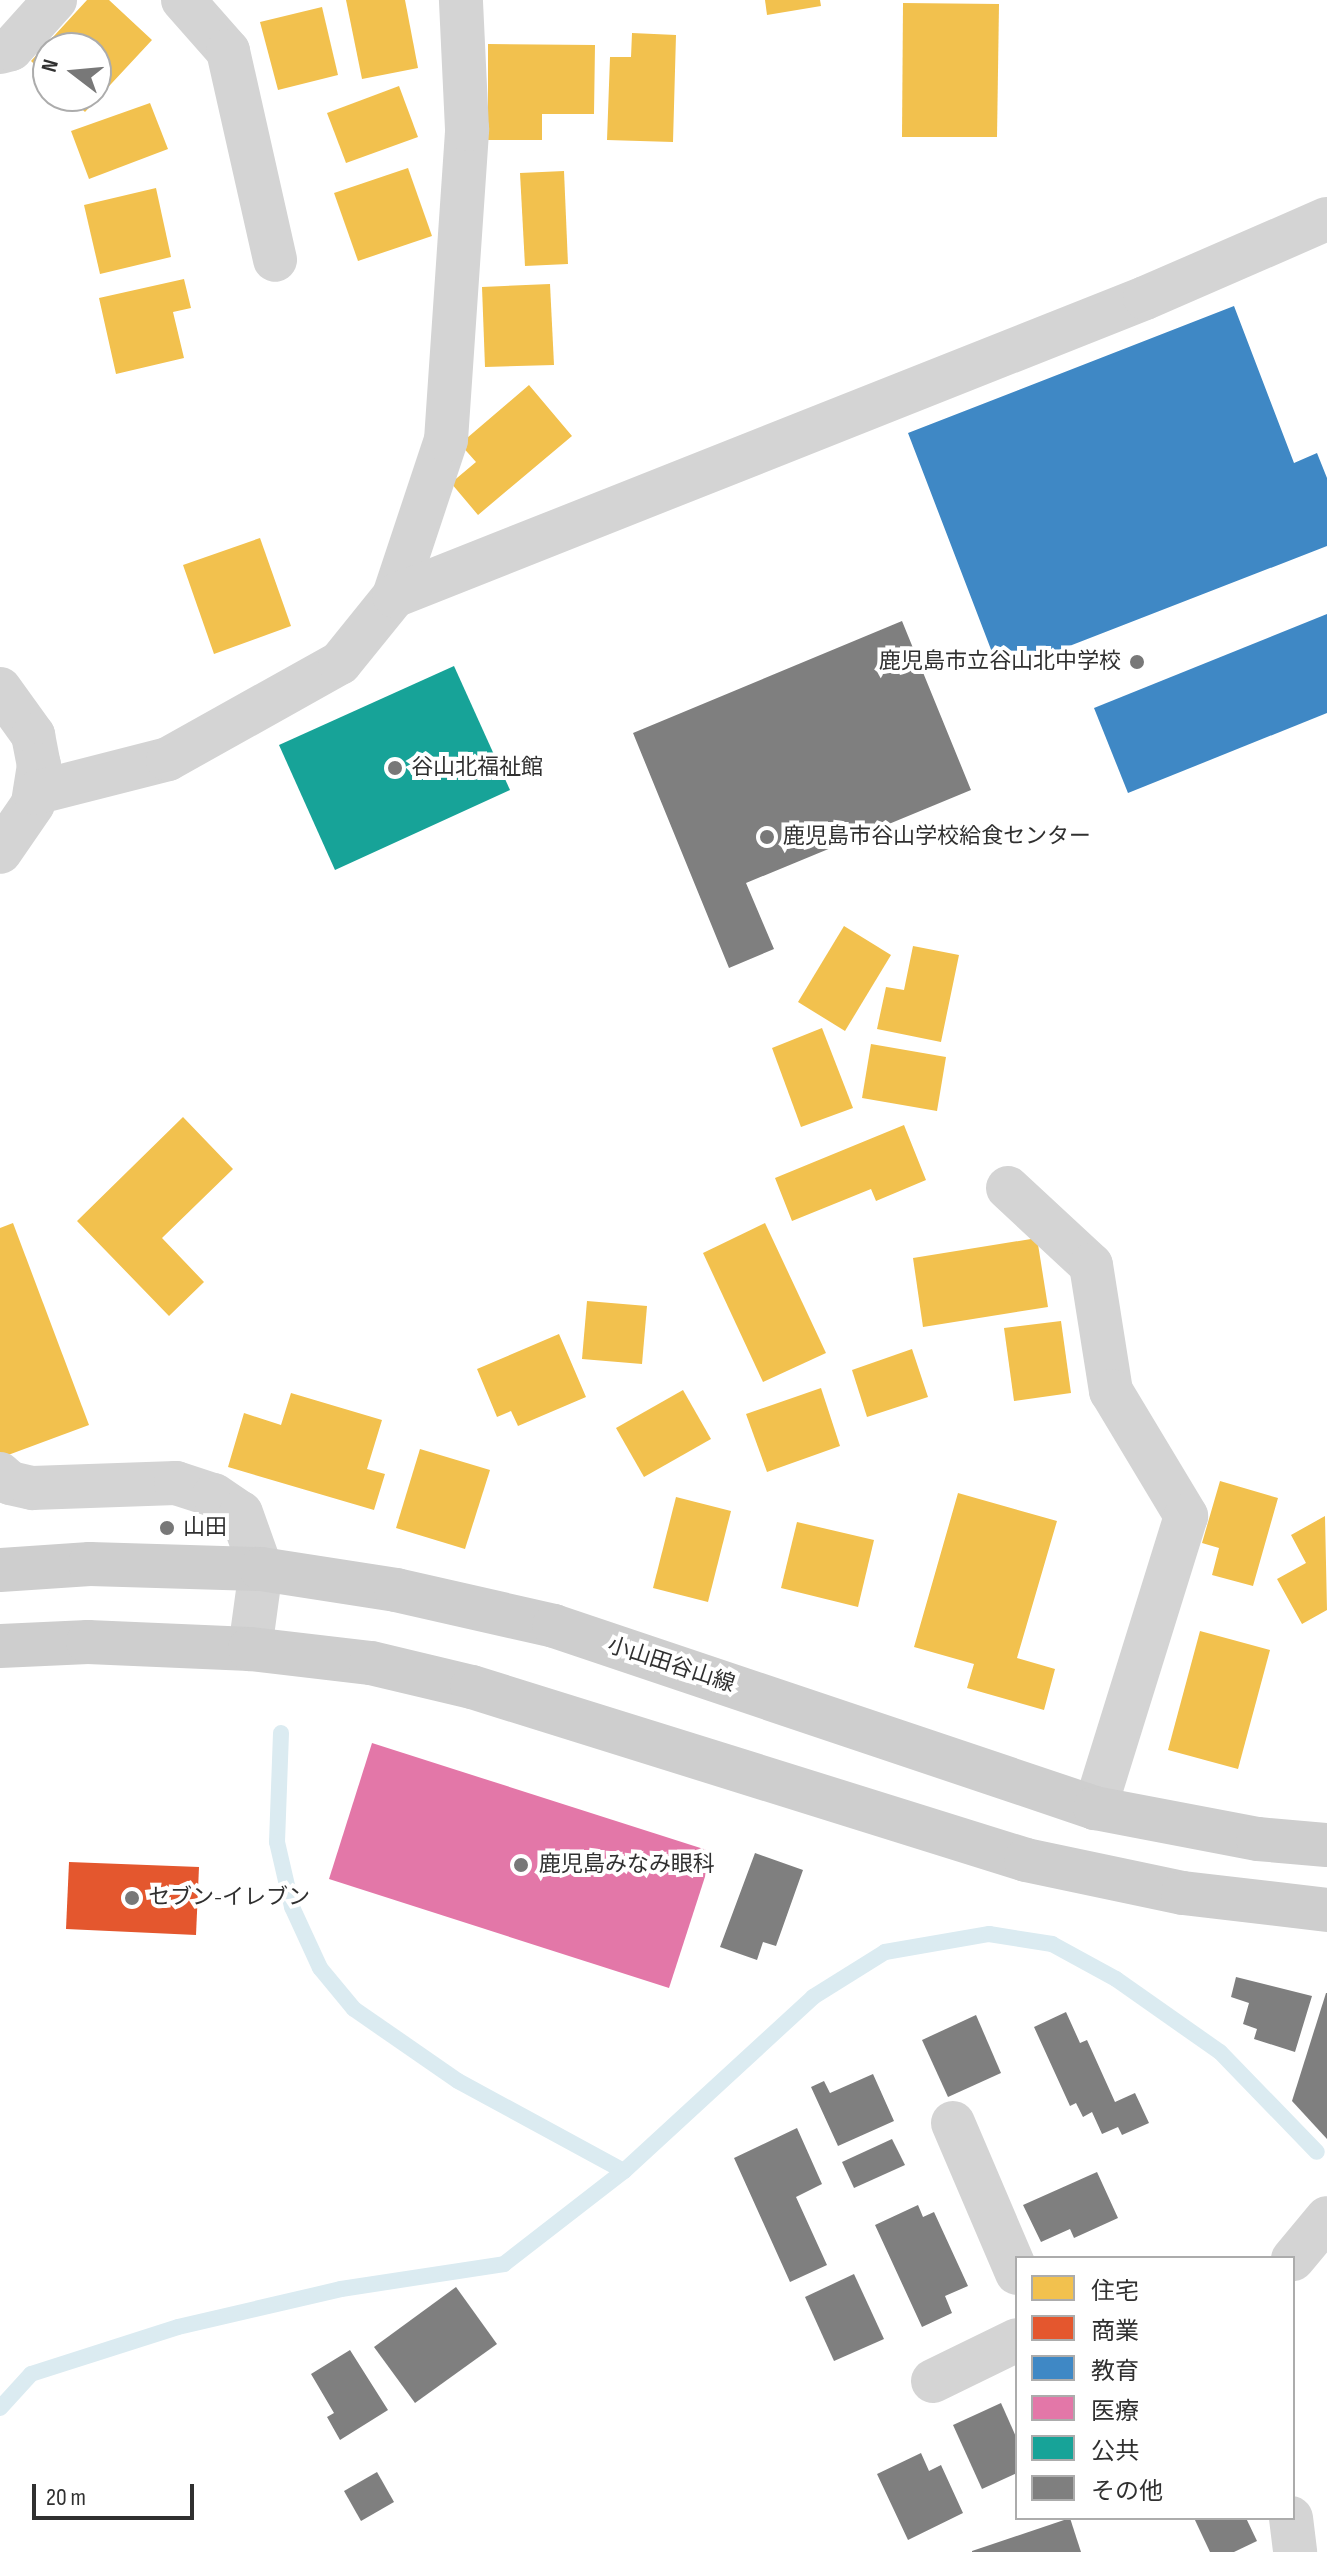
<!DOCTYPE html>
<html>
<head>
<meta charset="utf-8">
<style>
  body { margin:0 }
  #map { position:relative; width:1327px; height:2552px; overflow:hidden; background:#fff; font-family:"Sofia Sans Condensed","Noto Sans JP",sans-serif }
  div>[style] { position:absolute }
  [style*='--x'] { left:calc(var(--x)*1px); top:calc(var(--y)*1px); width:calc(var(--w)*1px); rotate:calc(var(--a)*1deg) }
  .homes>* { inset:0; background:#f2c14e }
  .shops>* { inset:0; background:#e4572e }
  .schools>* { inset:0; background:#3f88c5 }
  .health>* { inset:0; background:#e377a8 }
  .public>* { inset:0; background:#17a398 }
  .stream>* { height:16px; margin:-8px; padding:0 8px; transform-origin:8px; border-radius:8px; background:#dbebf1 }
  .building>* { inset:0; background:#7f7f7f }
  .street>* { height:44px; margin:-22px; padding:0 22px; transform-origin:22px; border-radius:22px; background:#d4d4d4 }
  .secondary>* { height:44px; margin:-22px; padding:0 22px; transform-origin:22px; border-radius:22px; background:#cecece }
  .dots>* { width:22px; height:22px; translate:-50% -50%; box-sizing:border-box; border:4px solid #fff; border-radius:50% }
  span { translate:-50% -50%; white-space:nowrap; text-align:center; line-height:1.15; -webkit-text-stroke:8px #fff; paint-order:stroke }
  .poi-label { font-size:22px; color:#303030 }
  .right { translate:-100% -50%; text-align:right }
  .left { translate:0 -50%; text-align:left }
  .street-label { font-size:22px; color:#303030 }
  .legend { position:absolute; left:1015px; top:2256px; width:280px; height:264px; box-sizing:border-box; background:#fff; border:2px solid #acacac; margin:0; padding:10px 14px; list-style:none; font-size:24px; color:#303030 }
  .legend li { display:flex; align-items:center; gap:16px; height:40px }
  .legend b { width:40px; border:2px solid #acacac }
  .north { position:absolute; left:32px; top:32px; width:80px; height:80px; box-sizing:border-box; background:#fff; border:2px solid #acacac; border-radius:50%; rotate:286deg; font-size:22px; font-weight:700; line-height:32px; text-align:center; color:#303030 }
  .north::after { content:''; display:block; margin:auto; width:28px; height:36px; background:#787878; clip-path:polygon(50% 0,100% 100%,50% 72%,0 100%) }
  .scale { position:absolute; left:32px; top:2484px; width:162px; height:36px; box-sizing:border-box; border:4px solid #303030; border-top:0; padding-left:10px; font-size:24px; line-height:28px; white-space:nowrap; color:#303030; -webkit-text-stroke:6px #fff; paint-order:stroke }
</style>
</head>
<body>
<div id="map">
  <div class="homes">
    <i style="clip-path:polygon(87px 0,109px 0,152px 40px,85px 112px,68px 96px,96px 96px,96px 48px,48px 48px,48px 77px,31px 61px)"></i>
    <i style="clip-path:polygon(346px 0,405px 0,418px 68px,362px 79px)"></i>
    <i style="clip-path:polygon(765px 0,820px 0,821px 6px,767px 15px)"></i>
    <i style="clip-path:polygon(903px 3px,999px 4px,997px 137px,902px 137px)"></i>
    <i style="clip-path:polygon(322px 7px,338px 75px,278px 90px,260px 22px)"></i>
    <i style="clip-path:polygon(632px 33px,676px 35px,673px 142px,607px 140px,610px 57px,631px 57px)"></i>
    <i style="clip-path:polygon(488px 44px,595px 45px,594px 114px,542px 114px,542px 140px,488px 140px)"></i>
    <i style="clip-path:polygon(399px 86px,418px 137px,346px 163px,327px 113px)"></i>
    <i style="clip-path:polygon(150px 103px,168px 149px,89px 179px,71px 131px)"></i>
    <i style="clip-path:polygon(408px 168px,432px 236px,358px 261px,334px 193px)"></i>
    <i style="clip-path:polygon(564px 171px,568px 264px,525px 266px,520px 173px)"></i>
    <i style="clip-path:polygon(156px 188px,171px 257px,100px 274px,84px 205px)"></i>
    <i style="clip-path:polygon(184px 279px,191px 308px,173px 312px,184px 358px,116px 374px,99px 298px)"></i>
    <i style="clip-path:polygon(550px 284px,554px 365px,485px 367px,482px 287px)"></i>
    <i style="clip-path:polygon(529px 385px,572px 436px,478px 515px,451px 483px,476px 462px,460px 444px)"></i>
    <i style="clip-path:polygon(260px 538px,291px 626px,214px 654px,183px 565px)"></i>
    <i style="clip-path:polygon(844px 926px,891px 955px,845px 1031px,798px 1002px)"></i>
    <i style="clip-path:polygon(913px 946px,959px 955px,941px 1042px,877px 1029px,886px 987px,904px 990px)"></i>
    <i style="clip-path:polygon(822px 1028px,853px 1108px,801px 1127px,772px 1048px)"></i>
    <i style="clip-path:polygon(871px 1044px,946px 1057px,937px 1111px,862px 1098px)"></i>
    <i style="clip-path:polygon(183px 1117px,233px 1169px,162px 1238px,204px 1282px,169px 1316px,77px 1221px)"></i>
    <i style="clip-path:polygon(904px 1125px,926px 1180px,876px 1201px,871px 1189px,792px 1221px,775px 1178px)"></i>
    <i style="clip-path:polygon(13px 1223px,89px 1425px,0 1458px,0 1228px)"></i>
    <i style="clip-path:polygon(765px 1223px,826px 1353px,763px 1382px,703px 1253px)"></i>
    <i style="clip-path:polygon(1037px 1238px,1048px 1307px,923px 1327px,913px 1258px)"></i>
    <i style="clip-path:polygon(587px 1301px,647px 1306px,642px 1364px,582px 1359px)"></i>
    <i style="clip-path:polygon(1061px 1321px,1071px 1393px,1014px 1401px,1004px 1328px)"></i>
    <i style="clip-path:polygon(559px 1334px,586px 1397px,518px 1426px,511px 1411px,497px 1417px,477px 1369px)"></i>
    <i style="clip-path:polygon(912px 1349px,928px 1397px,867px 1417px,852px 1370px)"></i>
    <i style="clip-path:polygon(821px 1388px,840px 1446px,767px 1472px,746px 1414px)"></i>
    <i style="clip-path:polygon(683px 1390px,711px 1439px,644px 1477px,616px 1428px)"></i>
    <i style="clip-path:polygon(291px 1393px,382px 1420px,367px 1469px,385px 1474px,374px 1510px,228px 1467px,244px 1413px,281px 1425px)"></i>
    <i style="clip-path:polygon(420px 1449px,490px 1470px,465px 1549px,396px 1528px)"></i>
    <i style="clip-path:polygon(1220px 1481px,1278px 1498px,1253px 1586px,1212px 1575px,1219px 1548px,1202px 1543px)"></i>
    <i style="clip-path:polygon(958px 1493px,1057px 1521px,1017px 1658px,1055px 1669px,1044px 1710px,967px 1688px,974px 1664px,914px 1647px)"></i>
    <i style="clip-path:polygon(676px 1497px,731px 1511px,708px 1602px,653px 1588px)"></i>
    <i style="clip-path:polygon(1325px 1516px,1327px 1610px,1302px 1624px,1277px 1579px,1306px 1563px,1291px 1535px)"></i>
    <i style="clip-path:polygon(797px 1522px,874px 1540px,858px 1607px,781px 1588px)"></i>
    <i style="clip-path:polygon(1200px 1631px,1270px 1650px,1238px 1769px,1168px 1750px)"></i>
  </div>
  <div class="shops">
    <i style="clip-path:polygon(69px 1862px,199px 1867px,196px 1935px,66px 1929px)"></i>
  </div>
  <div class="schools">
    <i style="clip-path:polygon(1234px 306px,1294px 463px,1317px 453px,1327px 478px,1327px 546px,1000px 673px,908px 433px)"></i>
    <i style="clip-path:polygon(1327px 614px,1327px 713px,1128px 793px,1094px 708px)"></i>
  </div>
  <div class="health">
    <i style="clip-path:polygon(372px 1743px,713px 1852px,669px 1988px,329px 1879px)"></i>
  </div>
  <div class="public">
    <i style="clip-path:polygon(454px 666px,510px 790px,335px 870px,279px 745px)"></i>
  </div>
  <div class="stream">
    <i style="--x:281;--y:1733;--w:109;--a:92.1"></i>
    <i style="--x:277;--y:1842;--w:67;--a:77"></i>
    <i style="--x:292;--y:1907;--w:67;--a:65.3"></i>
    <i style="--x:320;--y:1968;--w:53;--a:50.3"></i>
    <i style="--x:354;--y:2009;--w:126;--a:34.7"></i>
    <i style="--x:458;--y:2081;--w:189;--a:28.5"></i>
    <i style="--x:0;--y:2408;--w:46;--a:-47.6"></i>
    <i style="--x:31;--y:2374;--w:154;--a:-17.7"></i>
    <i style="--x:178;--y:2327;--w:167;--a:-13.1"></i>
    <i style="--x:341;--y:2289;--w:165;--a:-8.7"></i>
    <i style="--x:504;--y:2264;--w:152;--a:-37.8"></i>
    <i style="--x:624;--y:2171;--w:257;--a:-42.6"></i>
    <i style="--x:813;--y:1997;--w:85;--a:-32"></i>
    <i style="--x:885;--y:1952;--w:106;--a:-9.8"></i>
    <i style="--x:989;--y:1934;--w:64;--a:9"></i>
    <i style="--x:1052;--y:1944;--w:73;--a:28.7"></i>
    <i style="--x:1116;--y:1979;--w:127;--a:35.1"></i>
    <i style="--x:1220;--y:2052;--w:139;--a:45.9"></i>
  </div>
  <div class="building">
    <i style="clip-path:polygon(902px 621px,971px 790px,746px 883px,774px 949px,729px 968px,633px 733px)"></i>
    <i style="clip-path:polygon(755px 1853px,803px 1870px,776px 1946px,763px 1942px,757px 1960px,720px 1947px)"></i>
    <i style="clip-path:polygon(1236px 1977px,1312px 1996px,1295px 2052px,1254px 2039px,1257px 2029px,1243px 2024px,1249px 2003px,1231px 1997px)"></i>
    <i style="clip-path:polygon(1326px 1993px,1327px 1993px,1327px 2139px,1292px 2101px)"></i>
    <i style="clip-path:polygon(1066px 2012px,1080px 2043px,1087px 2040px,1115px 2102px,1135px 2093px,1149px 2123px,1122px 2135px,1118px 2127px,1102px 2134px,1092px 2112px,1083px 2117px,1076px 2103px,1070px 2106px,1034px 2027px)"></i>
    <i style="clip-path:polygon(976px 2015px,1001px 2073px,948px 2097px,922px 2040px)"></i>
    <i style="clip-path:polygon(873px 2074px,894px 2121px,838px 2146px,811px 2087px,824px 2081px,830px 2093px)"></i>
    <i style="clip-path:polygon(797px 2128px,822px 2184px,796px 2197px,827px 2265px,790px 2282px,734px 2158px)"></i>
    <i style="clip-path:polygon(892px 2139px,905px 2165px,854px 2188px,842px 2162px)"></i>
    <i style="clip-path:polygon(1097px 2172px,1118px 2218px,1074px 2238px,1070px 2229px,1041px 2242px,1023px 2205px)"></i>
    <i style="clip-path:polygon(918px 2205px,923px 2217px,934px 2212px,968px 2286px,945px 2296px,952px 2313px,922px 2327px,875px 2225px)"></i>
    <i style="clip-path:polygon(854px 2274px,884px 2339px,834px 2361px,805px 2297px)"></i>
    <i style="clip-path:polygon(456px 2287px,497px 2344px,415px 2403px,374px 2347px)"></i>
    <i style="clip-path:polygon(350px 2350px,388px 2410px,340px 2440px,327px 2417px,334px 2413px,311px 2374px)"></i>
    <i style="clip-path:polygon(1001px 2403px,1017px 2439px,1017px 2473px,982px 2489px,953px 2425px)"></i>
    <i style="clip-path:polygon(921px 2453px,929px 2471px,941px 2465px,963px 2513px,908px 2540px,877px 2474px)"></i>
    <i style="clip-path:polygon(377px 2472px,394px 2502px,361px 2521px,344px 2491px)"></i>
    <i style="clip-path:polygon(1070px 2518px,1081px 2552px,972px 2552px,972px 2551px)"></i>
    <i style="clip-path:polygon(1194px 2518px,1246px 2518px,1257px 2541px,1234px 2552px,1210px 2552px)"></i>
  </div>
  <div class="street">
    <i style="--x:183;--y:0;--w:68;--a:48.6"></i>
    <i style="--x:228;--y:51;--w:214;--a:77.3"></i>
    <i style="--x:0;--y:52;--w:11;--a:-15"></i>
    <i style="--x:11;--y:49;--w:66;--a:-48.1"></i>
    <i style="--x:394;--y:596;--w:164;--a:-71.6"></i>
    <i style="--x:446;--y:440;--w:312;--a:-86.1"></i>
    <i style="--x:467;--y:129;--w:129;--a:-92.7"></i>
    <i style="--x:0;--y:689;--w:57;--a:54.3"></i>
    <i style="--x:33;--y:735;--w:31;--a:79"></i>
    <i style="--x:39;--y:765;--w:39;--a:99"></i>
    <i style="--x:33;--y:804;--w:58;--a:124.5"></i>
    <i style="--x:35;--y:793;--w:137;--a:-14.3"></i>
    <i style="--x:168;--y:759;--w:197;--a:-29.2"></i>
    <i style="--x:340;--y:663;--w:86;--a:-51.1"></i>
    <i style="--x:394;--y:596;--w:808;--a:-21.64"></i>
    <i style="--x:1145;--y:298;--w:198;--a:-23.5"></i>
    <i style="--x:1008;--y:1188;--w:113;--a:42.9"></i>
    <i style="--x:1091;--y:1265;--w:128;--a:81"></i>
    <i style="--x:1111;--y:1391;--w:146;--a:59"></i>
    <i style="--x:1186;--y:1516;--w:306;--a:107.3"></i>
    <i style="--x:0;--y:1474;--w:13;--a:42"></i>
    <i style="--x:10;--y:1483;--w:23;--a:13"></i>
    <i style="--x:32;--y:1488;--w:144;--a:-2"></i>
    <i style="--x:176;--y:1483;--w:40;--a:18"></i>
    <i style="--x:214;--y:1495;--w:32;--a:34"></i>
    <i style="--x:241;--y:1513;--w:59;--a:70.3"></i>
    <i style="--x:261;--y:1569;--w:81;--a:97.8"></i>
    <i style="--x:953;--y:2123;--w:163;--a:66.9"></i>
    <i style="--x:1293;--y:2259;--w:53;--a:-50.3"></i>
    <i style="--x:933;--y:2381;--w:93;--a:-26"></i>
    <i style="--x:1291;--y:2518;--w:34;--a:83"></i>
  </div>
  <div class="secondary">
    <i style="--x:0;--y:1570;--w:90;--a:-3.8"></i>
    <i style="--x:90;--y:1564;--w:171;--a:1.7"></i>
    <i style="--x:261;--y:1569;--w:137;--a:8.8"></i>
    <i style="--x:396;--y:1590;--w:162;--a:12.8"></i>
    <i style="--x:554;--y:1626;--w:571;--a:18.59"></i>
    <i style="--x:1095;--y:1808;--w:166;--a:10.8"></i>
    <i style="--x:1258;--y:1839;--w:69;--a:5"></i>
    <i style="--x:0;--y:1646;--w:88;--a:-2.6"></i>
    <i style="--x:88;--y:1642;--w:162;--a:2.5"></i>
    <i style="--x:250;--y:1649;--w:122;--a:6.6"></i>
    <i style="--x:371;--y:1663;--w:104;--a:13.4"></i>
    <i style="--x:472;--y:1687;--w:580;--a:17.34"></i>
    <i style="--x:1026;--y:1860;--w:160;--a:11.9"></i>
    <i style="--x:1183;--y:1893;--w:145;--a:6.7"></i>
  </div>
  <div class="dots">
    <i style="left:1137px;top:662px;background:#787878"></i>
    <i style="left:395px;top:768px;background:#787878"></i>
    <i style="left:767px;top:837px;background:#787878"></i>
    <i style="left:167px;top:1528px;background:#787878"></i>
    <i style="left:521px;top:1865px;background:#787878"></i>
    <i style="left:132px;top:1898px;background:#787878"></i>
  </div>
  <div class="poi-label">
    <span class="right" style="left:1121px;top:662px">鹿児島市立谷山北中学校</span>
    <span class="left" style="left:411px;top:768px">谷山北福祉館</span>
    <span class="left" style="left:783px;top:837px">鹿児島市谷山学校給食センター</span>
    <span class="left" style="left:183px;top:1528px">山田</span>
    <span class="left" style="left:539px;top:1865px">鹿児島みなみ眼科</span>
    <span class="left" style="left:148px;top:1898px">セブン-イレブン</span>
  </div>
  <div class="street-label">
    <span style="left:671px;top:1665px;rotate:18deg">小山田谷山線</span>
  </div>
  <ul class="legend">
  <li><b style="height:22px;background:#f2c14e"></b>住宅</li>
  <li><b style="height:22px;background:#e4572e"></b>商業</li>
  <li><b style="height:22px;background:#3f88c5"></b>教育</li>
  <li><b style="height:22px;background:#e377a8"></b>医療</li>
  <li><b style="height:22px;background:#17a398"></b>公共</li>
  <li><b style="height:22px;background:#7f7f7f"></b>その他</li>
  </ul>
  <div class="north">N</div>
  <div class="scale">20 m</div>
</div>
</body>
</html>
